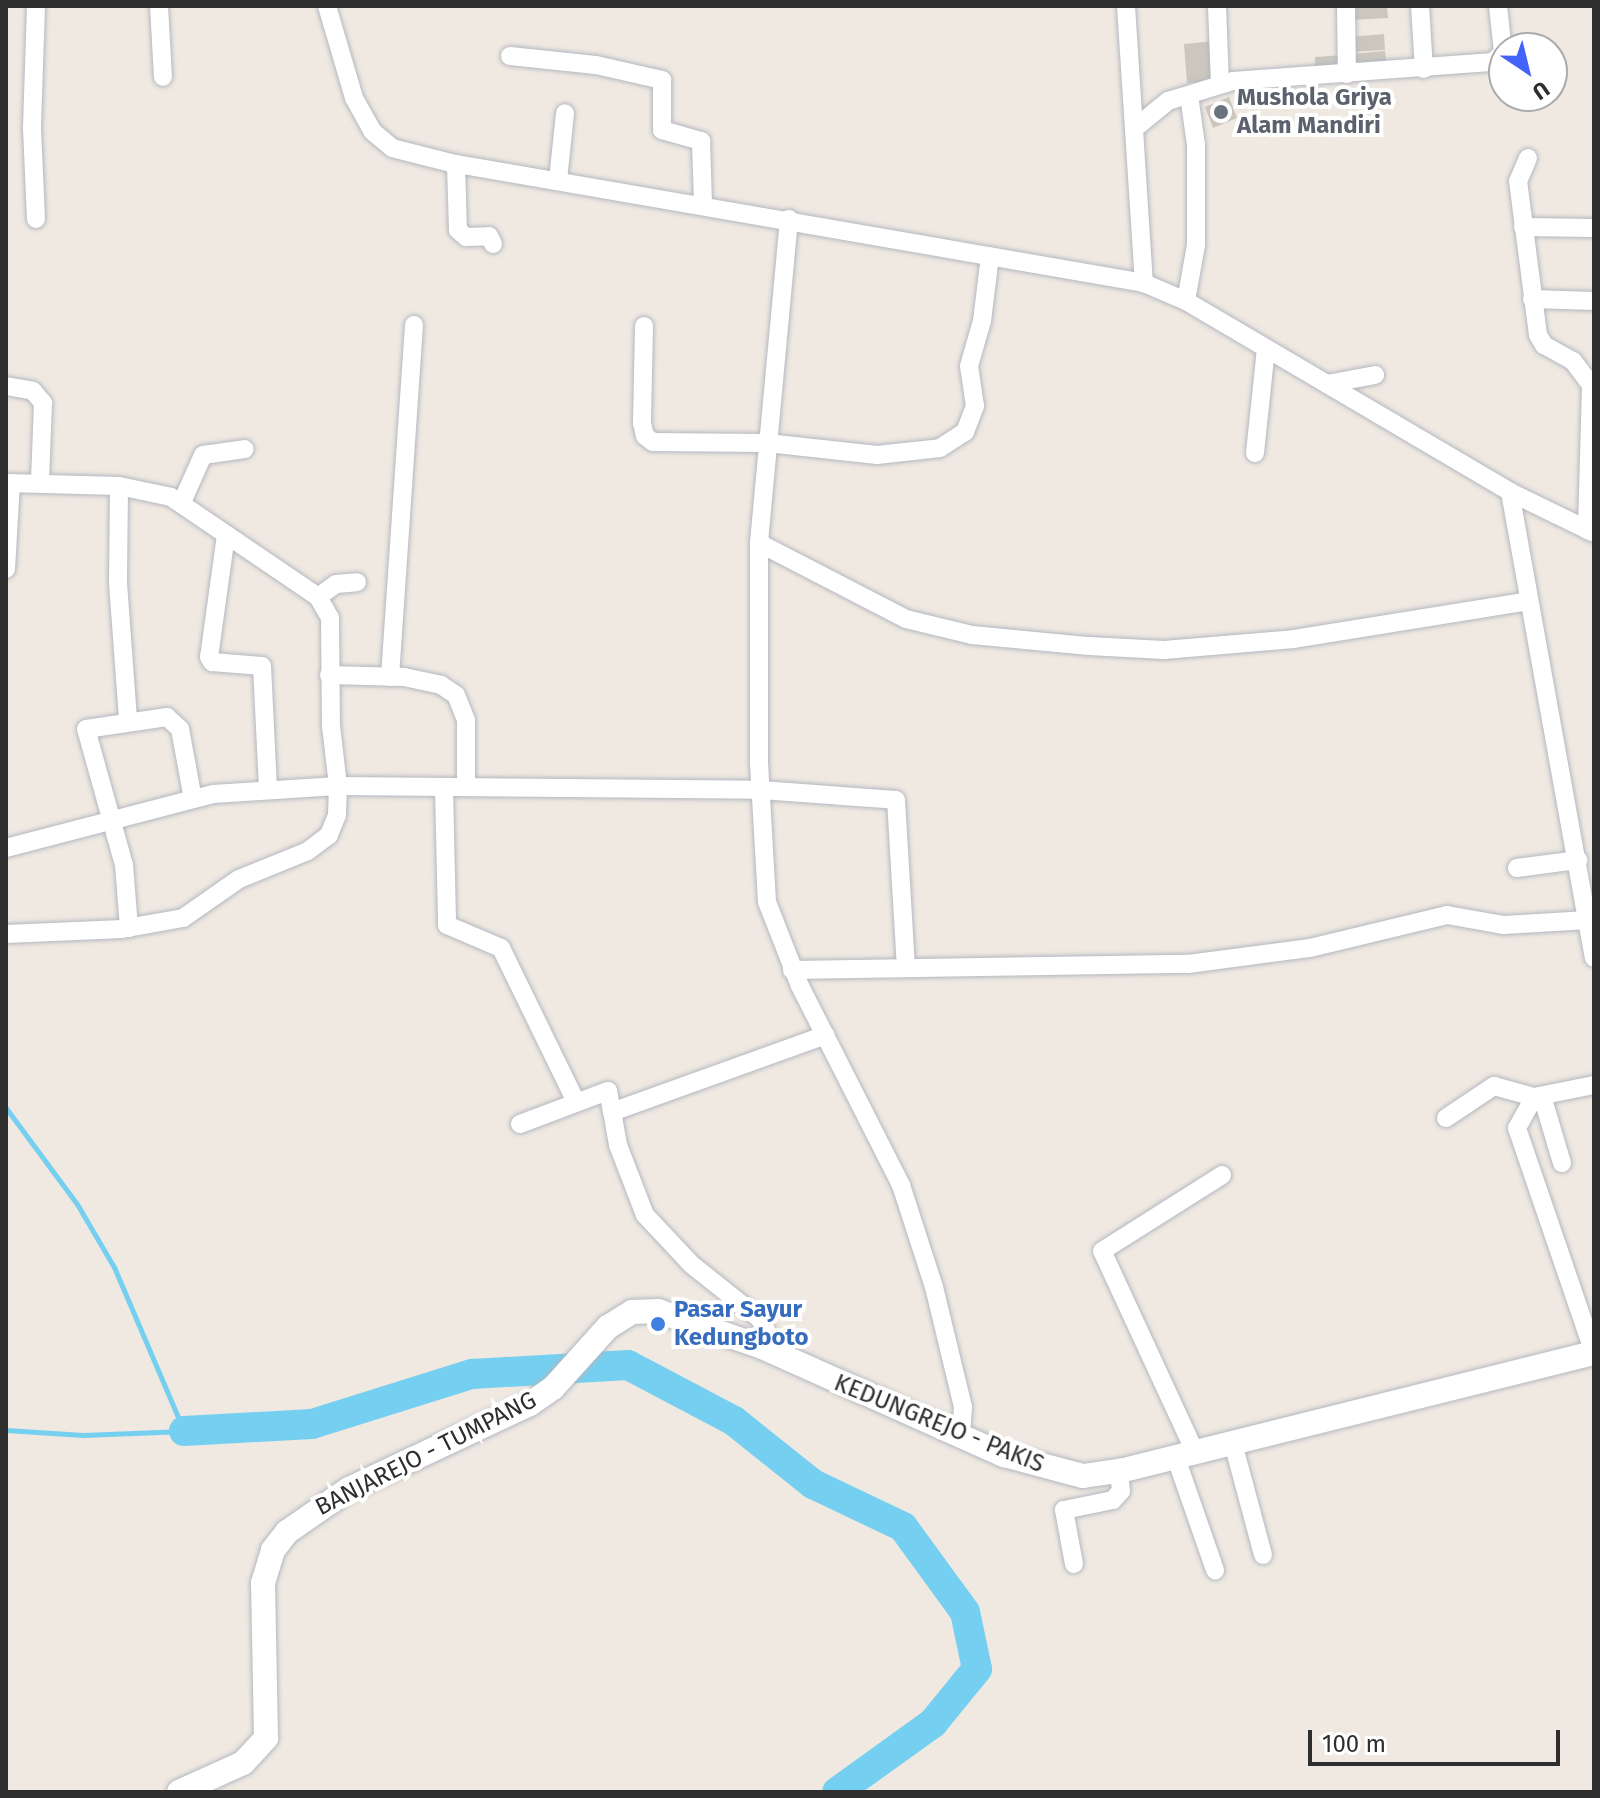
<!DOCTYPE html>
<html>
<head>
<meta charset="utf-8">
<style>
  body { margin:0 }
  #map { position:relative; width:1600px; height:1798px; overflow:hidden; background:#efe9e1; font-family:"Fira Sans",sans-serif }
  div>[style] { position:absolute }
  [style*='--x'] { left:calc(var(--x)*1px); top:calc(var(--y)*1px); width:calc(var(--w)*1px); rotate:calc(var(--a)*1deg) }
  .stream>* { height:5px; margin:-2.5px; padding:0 2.5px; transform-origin:2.5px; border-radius:2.5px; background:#75cff0 }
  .river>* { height:30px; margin:-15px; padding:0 15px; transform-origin:15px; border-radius:15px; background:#75cff0 }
  .building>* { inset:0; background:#cbc7bf }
  .roads { filter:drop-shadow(0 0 2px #b4b7c1) drop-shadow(0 0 2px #b4b7c1) }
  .minor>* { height:18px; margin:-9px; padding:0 9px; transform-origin:9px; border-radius:9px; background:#fff }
  .secondary>* { height:24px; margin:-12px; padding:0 12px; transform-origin:12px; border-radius:12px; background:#fff }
  .dots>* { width:22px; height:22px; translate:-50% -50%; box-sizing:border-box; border:4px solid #fff; border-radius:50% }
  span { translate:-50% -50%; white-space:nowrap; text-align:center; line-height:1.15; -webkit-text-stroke:8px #fff; paint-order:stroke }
  .worship-label { font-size:24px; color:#5b616d; font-weight:700 }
  .left { translate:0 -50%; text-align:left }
  .shop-label { font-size:24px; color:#366cbe; font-weight:700 }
  .street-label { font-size:24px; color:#2e2e2e }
  .frame { position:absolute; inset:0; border:8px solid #2e2e2e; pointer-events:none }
  .north { position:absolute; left:1488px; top:32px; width:80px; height:80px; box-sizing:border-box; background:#fff; border:2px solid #ababab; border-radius:50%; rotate:145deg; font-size:22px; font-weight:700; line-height:32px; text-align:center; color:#2e2e2e }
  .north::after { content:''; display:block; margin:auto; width:28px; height:36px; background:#4264fb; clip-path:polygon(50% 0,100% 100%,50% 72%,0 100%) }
  .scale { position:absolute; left:1308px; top:1730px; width:252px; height:36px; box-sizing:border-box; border:4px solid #2e2e2e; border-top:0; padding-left:10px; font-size:24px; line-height:28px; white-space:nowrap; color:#2e2e2e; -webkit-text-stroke:6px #fff; paint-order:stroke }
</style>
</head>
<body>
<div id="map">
  <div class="stream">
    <i style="--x:6;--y:1108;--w:119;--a:53.5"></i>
    <i style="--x:77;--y:1204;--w:73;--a:59.6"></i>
    <i style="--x:114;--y:1267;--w:178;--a:66.9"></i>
    <i style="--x:184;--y:1431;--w:101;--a:177.7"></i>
    <i style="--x:83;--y:1435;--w:77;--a:-176.3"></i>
  </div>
  <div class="river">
    <i style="--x:184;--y:1431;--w:128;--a:-3.1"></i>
    <i style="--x:312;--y:1424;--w:168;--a:-17.4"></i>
    <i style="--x:472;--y:1374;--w:156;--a:-3.3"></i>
    <i style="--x:628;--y:1365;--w:120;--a:27.8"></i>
    <i style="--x:734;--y:1421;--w:101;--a:38.6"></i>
    <i style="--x:813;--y:1484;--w:100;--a:25.5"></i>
    <i style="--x:903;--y:1527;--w:105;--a:53.9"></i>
    <i style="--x:965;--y:1612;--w:58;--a:78.1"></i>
    <i style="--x:977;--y:1669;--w:70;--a:129.2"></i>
    <i style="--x:933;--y:1723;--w:118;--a:144.3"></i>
  </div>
  <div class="building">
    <i style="clip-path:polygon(1351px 6px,1387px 6px,1388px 18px,1352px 20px)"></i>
    <i style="clip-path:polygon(1384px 34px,1385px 50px,1349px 52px,1348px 37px)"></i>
    <i style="clip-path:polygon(1216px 41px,1219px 81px,1187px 83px,1184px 44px)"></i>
    <i style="clip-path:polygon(1385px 51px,1387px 67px,1350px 70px,1350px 54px)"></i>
    <i style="clip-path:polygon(1343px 55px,1345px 71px,1315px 73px,1315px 57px)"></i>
    <i style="clip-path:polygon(1229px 97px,1237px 118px,1213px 128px,1205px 107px)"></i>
  </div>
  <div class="roads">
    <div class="minor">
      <i style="--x:36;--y:6;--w:122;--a:91.9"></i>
      <i style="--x:32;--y:128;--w:91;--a:87.5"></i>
      <i style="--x:159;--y:6;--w:71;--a:86.8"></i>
      <i style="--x:327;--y:6;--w:96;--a:73.6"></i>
      <i style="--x:354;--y:98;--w:38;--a:61"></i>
      <i style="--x:372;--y:131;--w:26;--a:40"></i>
      <i style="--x:392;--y:148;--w:61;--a:14.3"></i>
      <i style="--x:451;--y:163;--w:703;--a:9.82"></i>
      <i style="--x:1144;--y:283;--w:46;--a:23.2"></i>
      <i style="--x:1186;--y:301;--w:376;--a:30.5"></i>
      <i style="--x:1510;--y:492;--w:93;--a:26"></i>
      <i style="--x:1126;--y:6;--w:278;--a:86.3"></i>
      <i style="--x:1217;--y:6;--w:78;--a:87.8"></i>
      <i style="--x:1346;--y:6;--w:68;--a:89.2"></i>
      <i style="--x:1420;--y:6;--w:63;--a:86.4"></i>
      <i style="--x:510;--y:56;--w:86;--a:6"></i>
      <i style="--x:596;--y:65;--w:68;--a:12.8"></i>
      <i style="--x:662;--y:80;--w:50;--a:90"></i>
      <i style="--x:662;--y:130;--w:41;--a:15.8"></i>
      <i style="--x:701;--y:141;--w:63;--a:88.2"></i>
      <i style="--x:1135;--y:128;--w:43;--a:-39.3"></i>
      <i style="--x:1168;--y:101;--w:68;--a:-17.1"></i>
      <i style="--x:1233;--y:81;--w:261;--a:-4.2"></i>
      <i style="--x:1493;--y:62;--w:14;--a:-45"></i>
      <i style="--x:1503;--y:52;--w:46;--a:-96.2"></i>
      <i style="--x:1528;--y:158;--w:25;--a:113"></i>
      <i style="--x:1518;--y:181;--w:155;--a:82.6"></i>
      <i style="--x:1538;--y:335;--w:12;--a:59"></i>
      <i style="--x:1544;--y:345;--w:33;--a:29"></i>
      <i style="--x:1573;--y:361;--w:30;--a:53"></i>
      <i style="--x:1591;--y:385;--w:145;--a:91.6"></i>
      <i style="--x:456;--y:164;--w:66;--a:88.3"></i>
      <i style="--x:458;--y:230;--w:11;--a:41"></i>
      <i style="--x:466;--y:237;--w:23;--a:-2"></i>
      <i style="--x:489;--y:236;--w:9;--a:63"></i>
      <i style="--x:558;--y:180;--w:67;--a:-84"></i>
      <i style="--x:789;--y:219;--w:325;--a:95.3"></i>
      <i style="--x:759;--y:543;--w:220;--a:90"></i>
      <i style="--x:759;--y:763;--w:139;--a:86.7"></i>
      <i style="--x:767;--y:902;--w:90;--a:68.6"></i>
      <i style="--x:800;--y:986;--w:223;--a:63.1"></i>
      <i style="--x:901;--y:1185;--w:107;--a:72.1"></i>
      <i style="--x:934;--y:1287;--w:123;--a:76.4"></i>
      <i style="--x:963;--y:1407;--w:16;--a:94"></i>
      <i style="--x:962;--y:1423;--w:12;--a:138"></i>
      <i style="--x:1523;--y:227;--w:71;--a:0.8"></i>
      <i style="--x:1532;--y:299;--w:62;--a:1.8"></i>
      <i style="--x:1186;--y:301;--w:57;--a:-79.9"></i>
      <i style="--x:1196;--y:245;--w:100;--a:-90"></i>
      <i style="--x:1196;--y:145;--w:50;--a:-98"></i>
      <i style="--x:644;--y:326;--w:97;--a:91.2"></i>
      <i style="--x:642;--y:423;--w:13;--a:77"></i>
      <i style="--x:645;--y:436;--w:10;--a:37"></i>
      <i style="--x:653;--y:442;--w:114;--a:0.5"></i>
      <i style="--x:767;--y:443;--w:111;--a:6.2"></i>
      <i style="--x:877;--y:455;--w:63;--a:-6.3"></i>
      <i style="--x:940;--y:448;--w:30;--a:-33"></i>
      <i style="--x:965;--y:432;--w:28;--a:-69"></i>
      <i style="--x:975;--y:406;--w:40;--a:-98.5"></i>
      <i style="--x:969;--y:366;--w:47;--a:-73.9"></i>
      <i style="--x:982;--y:321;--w:65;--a:-83"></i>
      <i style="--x:1327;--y:384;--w:49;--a:-10.6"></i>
      <i style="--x:6;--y:386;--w:27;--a:10"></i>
      <i style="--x:33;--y:391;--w:16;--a:50"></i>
      <i style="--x:43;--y:403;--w:77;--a:92.2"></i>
      <i style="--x:1255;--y:453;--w:105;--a:-84"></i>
      <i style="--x:6;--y:483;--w:113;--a:1.5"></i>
      <i style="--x:119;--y:486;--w:53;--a:11.9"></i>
      <i style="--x:171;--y:497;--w:178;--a:34.2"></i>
      <i style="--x:318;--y:597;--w:24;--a:60"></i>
      <i style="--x:330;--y:618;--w:108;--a:89.5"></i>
      <i style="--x:331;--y:726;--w:60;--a:83.3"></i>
      <i style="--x:338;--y:786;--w:423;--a:0.5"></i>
      <i style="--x:761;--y:790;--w:135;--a:4.2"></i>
      <i style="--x:896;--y:800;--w:168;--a:86.6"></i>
      <i style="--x:119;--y:486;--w:97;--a:90.6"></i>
      <i style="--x:118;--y:583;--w:137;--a:85.8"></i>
      <i style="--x:1510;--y:492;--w:473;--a:79.8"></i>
      <i style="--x:182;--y:502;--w:51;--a:-65.9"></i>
      <i style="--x:203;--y:455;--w:42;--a:-8.1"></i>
      <i style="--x:226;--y:535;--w:123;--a:97.9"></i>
      <i style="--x:209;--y:657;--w:6;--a:59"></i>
      <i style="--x:212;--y:662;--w:50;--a:4.6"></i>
      <i style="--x:262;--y:666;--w:122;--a:87.2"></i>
      <i style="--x:759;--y:543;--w:165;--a:27.3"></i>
      <i style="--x:906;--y:619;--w:68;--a:13.6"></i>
      <i style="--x:972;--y:635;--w:118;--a:5.4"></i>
      <i style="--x:1089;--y:646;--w:75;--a:3.1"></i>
      <i style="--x:1164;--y:650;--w:130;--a:-4.8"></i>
      <i style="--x:1294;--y:639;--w:238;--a:-9.2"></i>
      <i style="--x:6;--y:569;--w:86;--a:-86.7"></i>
      <i style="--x:318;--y:597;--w:22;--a:-36"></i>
      <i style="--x:336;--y:584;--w:21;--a:-5"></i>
      <i style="--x:329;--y:675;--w:75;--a:1.5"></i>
      <i style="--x:404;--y:677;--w:38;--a:12"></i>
      <i style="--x:441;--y:685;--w:18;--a:34"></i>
      <i style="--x:456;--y:695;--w:27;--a:68"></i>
      <i style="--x:466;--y:720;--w:67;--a:90"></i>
      <i style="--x:390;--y:677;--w:353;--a:-86.1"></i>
      <i style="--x:444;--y:788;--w:137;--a:88.7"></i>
      <i style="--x:447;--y:925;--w:59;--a:23.1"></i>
      <i style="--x:501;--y:948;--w:171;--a:64"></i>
      <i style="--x:6;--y:848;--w:214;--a:-14.6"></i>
      <i style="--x:213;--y:794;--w:125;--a:-3.7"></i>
      <i style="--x:338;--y:786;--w:29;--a:92"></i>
      <i style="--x:337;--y:815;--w:22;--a:112"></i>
      <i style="--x:329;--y:835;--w:26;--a:143"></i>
      <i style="--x:308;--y:851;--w:74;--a:157.9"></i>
      <i style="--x:239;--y:879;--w:68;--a:145.1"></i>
      <i style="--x:183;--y:918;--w:62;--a:169.8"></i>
      <i style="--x:122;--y:929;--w:116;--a:177.5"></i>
      <i style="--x:1517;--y:868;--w:62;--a:-7.5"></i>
      <i style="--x:129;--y:928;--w:63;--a:-94.5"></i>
      <i style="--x:124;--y:865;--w:141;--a:-105.6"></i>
      <i style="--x:86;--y:729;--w:82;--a:-8.4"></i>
      <i style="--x:167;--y:717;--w:18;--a:43"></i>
      <i style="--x:180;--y:729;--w:71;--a:79.5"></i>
      <i style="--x:792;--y:970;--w:396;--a:-0.9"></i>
      <i style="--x:1188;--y:964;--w:123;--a:-7.5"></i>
      <i style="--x:1310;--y:948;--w:141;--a:-13.5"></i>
      <i style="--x:1447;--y:915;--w:58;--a:10"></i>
      <i style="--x:1504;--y:925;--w:84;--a:-3.4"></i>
      <i style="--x:1542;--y:1096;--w:70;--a:73.4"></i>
      <i style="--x:1446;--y:1118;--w:58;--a:-33.7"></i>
      <i style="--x:1494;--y:1086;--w:41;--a:15.4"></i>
      <i style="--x:520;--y:1124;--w:94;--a:-20.6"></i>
      <i style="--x:608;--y:1091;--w:21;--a:79"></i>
      <i style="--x:762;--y:1347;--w:17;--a:-77"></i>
      <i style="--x:766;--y:1330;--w:13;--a:-119"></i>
      <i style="--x:760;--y:1319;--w:87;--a:-141.5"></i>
      <i style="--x:692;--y:1265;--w:69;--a:-133.2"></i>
      <i style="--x:645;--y:1215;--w:75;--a:-111.1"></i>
      <i style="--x:618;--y:1145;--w:34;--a:-100"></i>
      <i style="--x:612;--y:1112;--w:227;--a:-19.8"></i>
      <i style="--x:1594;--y:1353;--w:238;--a:-108.9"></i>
      <i style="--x:1517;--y:1128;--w:35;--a:-61"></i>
      <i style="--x:1534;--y:1097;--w:61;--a:-11.3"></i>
      <i style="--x:1233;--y:1443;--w:116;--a:75"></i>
      <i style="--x:1195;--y:1452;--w:221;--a:-114.8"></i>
      <i style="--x:1102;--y:1251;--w:142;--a:-32.3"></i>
      <i style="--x:1176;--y:1458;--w:119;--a:70.8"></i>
      <i style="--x:1074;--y:1564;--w:55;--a:-100.5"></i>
      <i style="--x:1064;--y:1510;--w:50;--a:-11.5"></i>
      <i style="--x:1113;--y:1500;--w:12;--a:-48"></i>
      <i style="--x:1121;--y:1491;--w:20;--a:-96"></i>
    </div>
    <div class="secondary">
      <i style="--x:179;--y:1792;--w:70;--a:-24.4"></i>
      <i style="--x:243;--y:1763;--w:34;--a:-47"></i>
      <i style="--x:266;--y:1738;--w:155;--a:-91.1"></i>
      <i style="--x:263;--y:1583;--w:34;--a:-73"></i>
      <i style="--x:273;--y:1550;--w:23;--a:-52"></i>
      <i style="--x:287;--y:1532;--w:75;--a:-34.7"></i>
      <i style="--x:349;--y:1489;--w:200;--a:-25.2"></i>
      <i style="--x:530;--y:1404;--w:28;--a:-35"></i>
      <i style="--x:553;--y:1388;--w:82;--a:-48"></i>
      <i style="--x:608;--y:1327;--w:28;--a:-32"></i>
      <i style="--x:632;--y:1312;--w:26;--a:-2"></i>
      <i style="--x:658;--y:1311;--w:110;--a:19.1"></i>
      <i style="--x:762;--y:1347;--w:265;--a:24.1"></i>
      <i style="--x:1004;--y:1455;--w:82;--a:14.9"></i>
      <i style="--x:1083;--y:1476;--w:41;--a:-8.3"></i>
      <i style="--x:1124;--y:1470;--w:484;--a:-14"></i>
    </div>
  </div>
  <div class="dots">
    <i style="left:1221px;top:112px;background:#6b7280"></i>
    <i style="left:658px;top:1324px;background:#3f7fe0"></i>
  </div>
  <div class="worship-label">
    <span class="left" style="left:1237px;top:112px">Mushola Griya<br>Alam Mandiri</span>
  </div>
  <div class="shop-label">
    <span class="left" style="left:674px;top:1324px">Pasar Sayur<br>Kedungboto</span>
  </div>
  <div class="street-label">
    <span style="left:939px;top:1424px;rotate:22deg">KEDUNGREJO - PAKIS</span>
    <span style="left:426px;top:1454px;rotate:-27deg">BANJAREJO - TUMPANG</span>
  </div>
  <div class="frame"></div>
  <div class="north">U</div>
  <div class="scale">100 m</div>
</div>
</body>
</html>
